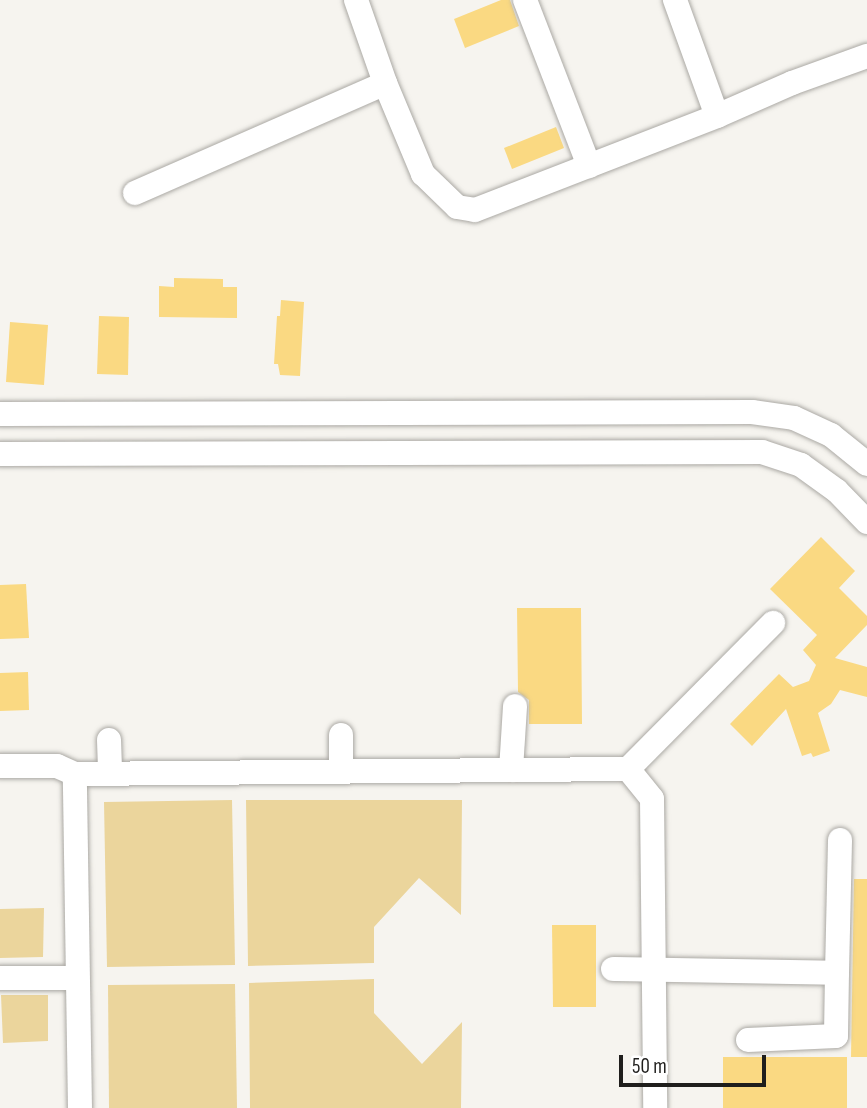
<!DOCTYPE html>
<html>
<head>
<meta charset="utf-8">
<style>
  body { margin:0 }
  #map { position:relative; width:867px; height:1108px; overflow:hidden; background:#f6f4ef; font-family:"Sofia Sans Condensed",sans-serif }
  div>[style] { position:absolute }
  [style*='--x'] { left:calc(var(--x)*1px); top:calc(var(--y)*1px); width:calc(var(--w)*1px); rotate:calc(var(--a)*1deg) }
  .green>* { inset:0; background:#ebd59c }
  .building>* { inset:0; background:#fad982 }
  .roads { filter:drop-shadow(0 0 2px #aba9a4) drop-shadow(0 0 2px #aba9a4) }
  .minor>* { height:24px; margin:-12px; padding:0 12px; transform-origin:12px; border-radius:12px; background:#fff }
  span { translate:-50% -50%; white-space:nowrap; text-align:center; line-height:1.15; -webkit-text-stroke:5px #fff; paint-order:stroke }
  .scale { position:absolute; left:619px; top:1055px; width:147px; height:32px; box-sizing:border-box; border:4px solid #1f1e1c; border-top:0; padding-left:9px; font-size:21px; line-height:24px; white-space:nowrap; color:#1f1e1c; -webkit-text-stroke:5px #fff; paint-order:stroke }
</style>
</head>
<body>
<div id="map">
  <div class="green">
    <i style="clip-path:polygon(232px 800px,235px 965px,107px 967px,104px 802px)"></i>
    <i style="clip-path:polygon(246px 800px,462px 800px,461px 915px,419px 878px,374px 927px,374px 963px,248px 966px)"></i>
    <i style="clip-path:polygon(44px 908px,43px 957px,0 958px,0 909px)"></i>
    <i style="clip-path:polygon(374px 979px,374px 1013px,422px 1064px,462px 1022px,461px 1108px,250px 1108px,249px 983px)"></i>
    <i style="clip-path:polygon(235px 984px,237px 1108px,109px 1108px,108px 985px)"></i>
    <i style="clip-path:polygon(1px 995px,48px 995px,48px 1041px,3px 1043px)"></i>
  </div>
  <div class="building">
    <i style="clip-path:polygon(501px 0,510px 0,519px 26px,465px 48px,454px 19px)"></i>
    <i style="clip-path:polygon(556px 127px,564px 148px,512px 169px,504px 148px)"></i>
    <i style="clip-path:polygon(174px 278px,223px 279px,223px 287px,237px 287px,237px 318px,159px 317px,159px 286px,174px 287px)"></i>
    <i style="clip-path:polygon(281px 300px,304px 302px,300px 376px,280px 375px,278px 364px,274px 364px,277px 316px,280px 316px)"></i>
    <i style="clip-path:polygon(99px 316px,129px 317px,128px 375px,97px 374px)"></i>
    <i style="clip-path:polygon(10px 322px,48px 325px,44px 385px,6px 382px)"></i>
    <i style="clip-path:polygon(821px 537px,855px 571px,839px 588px,867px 616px,867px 625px,835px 658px,867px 667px,867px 697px,840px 690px,831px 704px,818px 713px,830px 751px,813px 757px,811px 753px,802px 756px,786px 709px,752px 746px,730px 724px,779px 674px,793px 687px,809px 681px,816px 665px,803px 650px,817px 635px,770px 589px)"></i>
    <i style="clip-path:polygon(26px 584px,29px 638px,0 639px,0 585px)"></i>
    <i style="clip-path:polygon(517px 608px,581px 608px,582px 724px,529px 724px,529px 700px,518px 692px)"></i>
    <i style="clip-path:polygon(28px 672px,29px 710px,0 711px,0 673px)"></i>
    <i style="clip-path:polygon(854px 879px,867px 879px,867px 1057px,851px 1057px)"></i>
    <i style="clip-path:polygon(552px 925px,596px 925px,596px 1007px,553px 1007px)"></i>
    <i style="clip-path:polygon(723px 1057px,847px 1057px,847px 1108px,723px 1108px)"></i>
  </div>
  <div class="roads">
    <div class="minor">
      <i style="--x:356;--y:0;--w:88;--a:70.7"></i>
      <i style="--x:385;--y:83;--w:99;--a:67.3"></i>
      <i style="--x:423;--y:174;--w:47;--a:44.1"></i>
      <i style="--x:457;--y:207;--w:18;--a:9"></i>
      <i style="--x:475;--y:210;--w:260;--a:-21.2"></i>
      <i style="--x:717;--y:116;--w:82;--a:-23.7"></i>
      <i style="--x:792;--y:83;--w:80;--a:-19.8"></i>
      <i style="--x:525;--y:0;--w:178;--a:68.9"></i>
      <i style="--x:675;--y:0;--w:123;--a:70.1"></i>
      <i style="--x:135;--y:193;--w:273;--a:-23.7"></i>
      <i style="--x:0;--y:414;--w:752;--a:-0.15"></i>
      <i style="--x:752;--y:412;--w:42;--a:8.1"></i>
      <i style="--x:794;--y:418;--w:41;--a:24.7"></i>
      <i style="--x:831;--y:435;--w:46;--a:38.9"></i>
      <i style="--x:0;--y:454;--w:762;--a:-0.15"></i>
      <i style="--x:762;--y:452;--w:41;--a:18.4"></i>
      <i style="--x:801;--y:465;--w:44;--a:35.8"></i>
      <i style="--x:837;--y:491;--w:43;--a:45.9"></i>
      <i style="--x:109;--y:740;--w:34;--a:88"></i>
      <i style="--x:0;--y:766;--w:57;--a:0"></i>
      <i style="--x:57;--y:766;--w:20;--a:24"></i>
      <i style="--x:628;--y:769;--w:206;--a:-45.2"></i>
      <i style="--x:511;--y:770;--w:64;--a:-86.4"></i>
      <i style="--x:341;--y:772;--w:37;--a:-90"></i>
      <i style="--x:613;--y:969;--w:224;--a:1"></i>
      <i style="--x:837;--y:973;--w:133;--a:-88.7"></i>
      <i style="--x:0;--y:978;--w:75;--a:0"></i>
      <i style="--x:748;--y:1040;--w:88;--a:-2.6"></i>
      <i style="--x:836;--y:1036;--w:63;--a:-89.1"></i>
      <i style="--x:80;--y:1108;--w:334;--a:-90.9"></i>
      <i style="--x:75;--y:774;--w:553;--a:-0.52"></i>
      <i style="--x:628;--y:769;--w:38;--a:51"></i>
      <i style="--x:652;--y:799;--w:309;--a:89.4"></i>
    </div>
  </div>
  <div class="scale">50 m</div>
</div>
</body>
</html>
